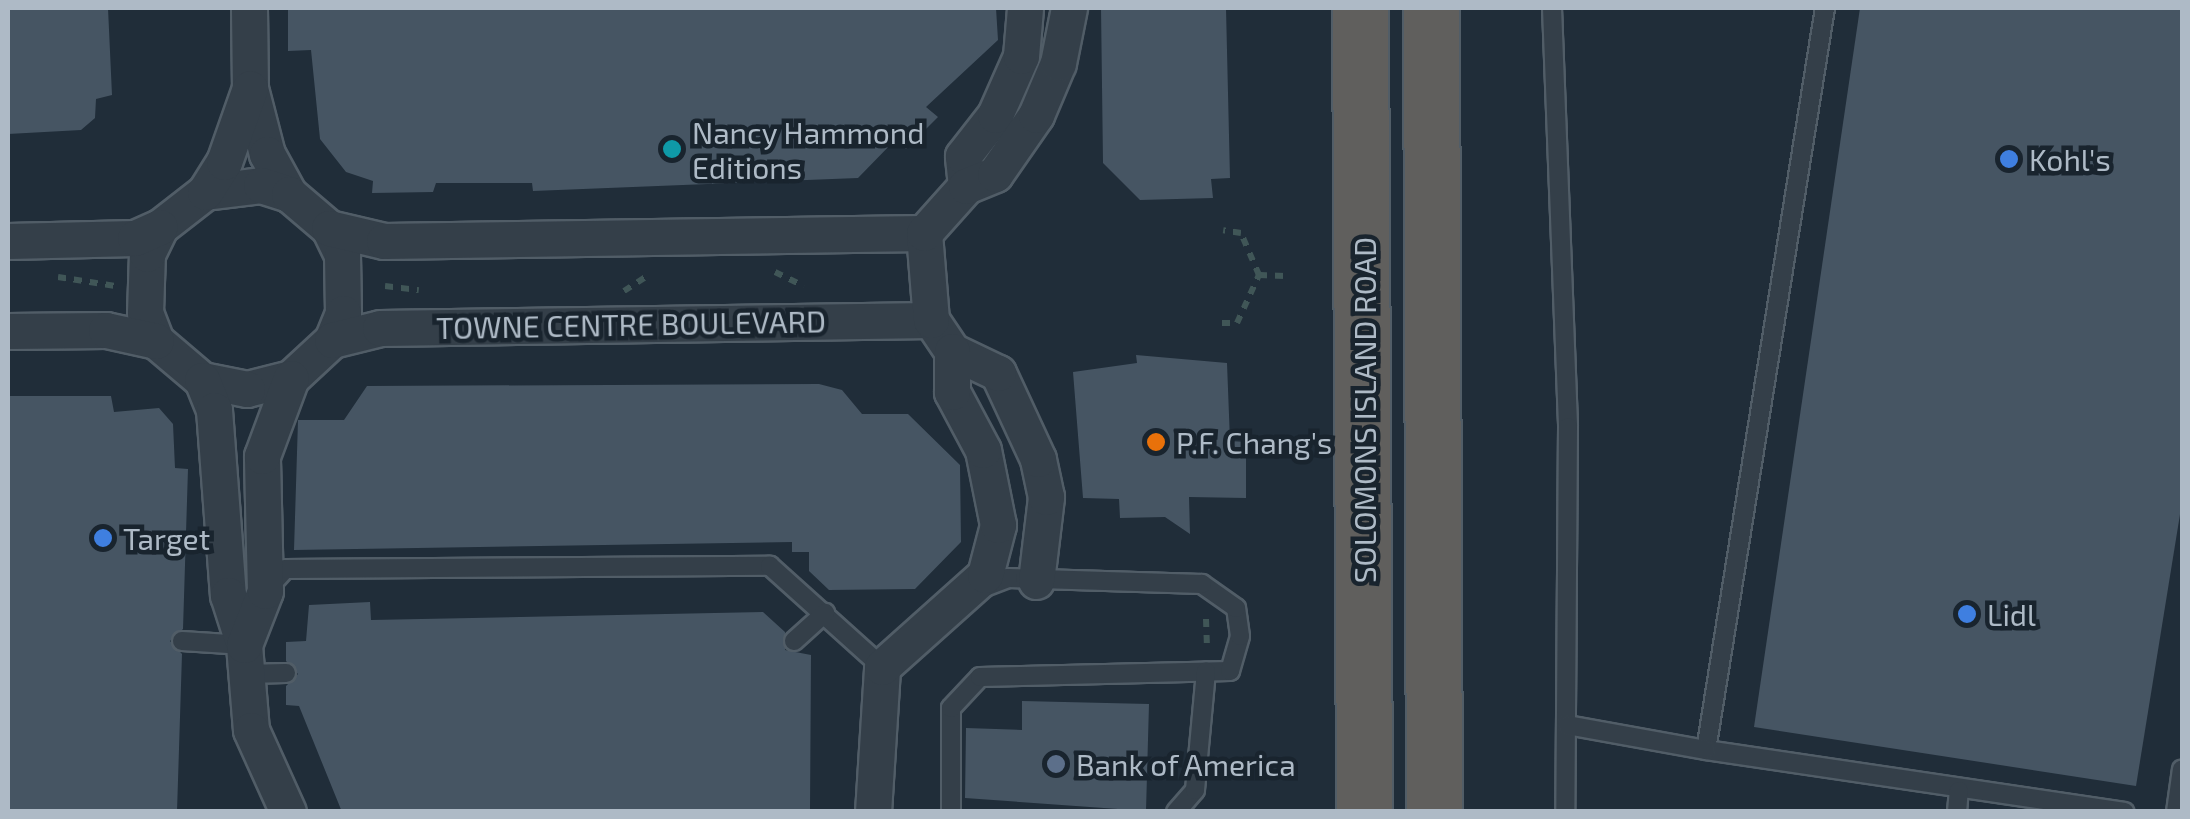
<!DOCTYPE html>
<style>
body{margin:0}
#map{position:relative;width:2190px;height:819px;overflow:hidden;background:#202d39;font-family:"Exo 2",sans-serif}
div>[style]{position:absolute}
.building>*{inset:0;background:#465563}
.path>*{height:6px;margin-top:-3px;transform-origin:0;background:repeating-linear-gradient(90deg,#405657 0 8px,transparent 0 16px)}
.roads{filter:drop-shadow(2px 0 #515d67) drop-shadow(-2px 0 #515d67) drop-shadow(0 2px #515d67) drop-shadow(0 -2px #515d67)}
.service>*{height:18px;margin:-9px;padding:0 9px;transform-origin:9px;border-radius:9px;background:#343f49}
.minor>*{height:35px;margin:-17.5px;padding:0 17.5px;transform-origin:17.5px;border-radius:17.5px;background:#343f49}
.trunk>*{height:55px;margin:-27.5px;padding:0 27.5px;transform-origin:27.5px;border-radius:27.5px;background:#605f5d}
.dots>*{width:28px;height:28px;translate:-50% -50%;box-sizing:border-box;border:5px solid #19242e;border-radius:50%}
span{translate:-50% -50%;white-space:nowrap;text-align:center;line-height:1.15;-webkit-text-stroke:9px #19242e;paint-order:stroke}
.poi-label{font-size:30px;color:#aebac6}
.left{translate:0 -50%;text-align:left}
.street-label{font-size:30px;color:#aebac6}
.frame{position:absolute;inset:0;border:10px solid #aebac6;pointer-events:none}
</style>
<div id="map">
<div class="building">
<div style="clip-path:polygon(8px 8px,108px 8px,112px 95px,96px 99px,95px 118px,81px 130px,8px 134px)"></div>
<div style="clip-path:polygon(288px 8px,996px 8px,998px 40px,926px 107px,938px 117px,906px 149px,896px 139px,858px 178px,533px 191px,532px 183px,436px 183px,433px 192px,372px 193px,373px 181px,346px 172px,320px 139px,311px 50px,288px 51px)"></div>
<div style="clip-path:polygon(1101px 8px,1226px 8px,1230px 178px,1211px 179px,1213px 198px,1140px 200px,1103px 163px)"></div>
<div style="clip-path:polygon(1860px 8px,2182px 8px,2182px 502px,2136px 786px,1754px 727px)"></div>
<div style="clip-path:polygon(1136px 355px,1227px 363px,1230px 441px,1246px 442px,1246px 498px,1189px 497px,1190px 534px,1165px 517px,1120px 518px,1119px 499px,1083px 498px,1073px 372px,1137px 363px)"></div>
<div style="clip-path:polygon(819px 384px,842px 390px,862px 414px,908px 414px,960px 465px,961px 542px,915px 589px,829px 590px,809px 571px,809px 552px,792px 552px,792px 542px,294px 550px,298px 420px,344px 420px,367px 386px)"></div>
<div style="clip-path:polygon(8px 396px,111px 396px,114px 412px,159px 408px,173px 424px,175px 468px,188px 469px,183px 629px,170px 641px,182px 654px,177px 812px,8px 812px)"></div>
<div style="clip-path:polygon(370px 602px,371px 620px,763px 612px,785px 632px,785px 650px,811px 655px,810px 812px,342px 812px,299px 706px,286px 705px,286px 686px,298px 674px,286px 661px,286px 642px,306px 641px,309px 605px)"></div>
<div style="clip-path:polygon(1022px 701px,1149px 704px,1146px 811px,965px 798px,966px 728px,1022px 730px)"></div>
</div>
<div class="path">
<div style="left:775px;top:272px;width:32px;rotate:26deg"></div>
<div style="left:1259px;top:275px;width:27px;rotate:2deg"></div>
<div style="left:58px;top:277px;width:58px;rotate:9deg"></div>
<div style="left:385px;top:286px;width:34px;rotate:7deg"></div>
<div style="left:624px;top:291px;width:31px;rotate:-33deg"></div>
<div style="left:1222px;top:323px;width:15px"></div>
<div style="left:1237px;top:323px;width:53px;rotate:-65.4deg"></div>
<div style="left:1259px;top:275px;width:46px;rotate:-113.2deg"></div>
<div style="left:1241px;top:233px;width:18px;rotate:-171deg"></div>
<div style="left:1206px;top:619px;width:27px;rotate:88deg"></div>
</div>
<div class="roads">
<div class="service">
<div style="left:1552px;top:8px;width:419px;rotate:87.8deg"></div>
<div style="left:1568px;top:427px;width:385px;rotate:90.4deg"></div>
<div style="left:1825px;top:8px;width:751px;rotate:99.11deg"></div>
<div style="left:1706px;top:750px;width:423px;rotate:8.4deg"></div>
<div style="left:269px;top:587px;width:24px;rotate:-48deg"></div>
<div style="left:285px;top:569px;width:485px;rotate:-0.4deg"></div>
<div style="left:770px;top:566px;width:151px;rotate:42deg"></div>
<div style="left:182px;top:641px;width:62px;rotate:3.7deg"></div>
<div style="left:794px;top:641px;width:42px;rotate:-42.1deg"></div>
<div style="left:245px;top:674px;width:41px;rotate:-1.4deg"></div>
<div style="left:1567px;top:725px;width:141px;rotate:10.2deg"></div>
<div style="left:951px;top:812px;width:104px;rotate:-90deg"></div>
<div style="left:951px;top:708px;width:42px;rotate:-46.9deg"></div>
<div style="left:980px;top:677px;width:250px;rotate:-1.4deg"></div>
<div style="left:1230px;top:671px;width:36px;rotate:-74deg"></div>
<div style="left:1240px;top:636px;width:28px;rotate:-98deg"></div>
<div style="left:1236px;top:608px;width:42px;rotate:-144.8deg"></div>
<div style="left:1202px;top:584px;width:194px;rotate:-178.2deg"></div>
<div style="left:1008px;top:578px;width:28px;rotate:159deg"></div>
<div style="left:1176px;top:812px;width:29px;rotate:-49deg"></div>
<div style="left:1195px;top:790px;width:119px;rotate:-84.7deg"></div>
<div style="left:1957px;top:812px;width:21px;rotate:-85deg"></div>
<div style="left:2176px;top:812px;width:43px;rotate:-82.1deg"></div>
</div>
<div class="minor">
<div style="left:249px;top:8px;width:80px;rotate:89.3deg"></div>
<div style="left:250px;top:88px;width:68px;rotate:75.6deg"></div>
<div style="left:267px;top:154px;width:46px;rotate:61.2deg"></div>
<div style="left:966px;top:186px;width:30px;rotate:-96deg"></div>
<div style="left:963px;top:156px;width:52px;rotate:-52deg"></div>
<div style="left:995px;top:115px;width:64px;rotate:-66.2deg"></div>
<div style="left:1021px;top:56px;width:48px;rotate:-85.2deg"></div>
<div style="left:205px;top:192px;width:56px;rotate:-7.1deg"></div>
<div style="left:261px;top:185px;width:29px;rotate:18deg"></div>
<div style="left:289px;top:194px;width:52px;rotate:40.4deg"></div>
<div style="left:329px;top:228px;width:30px;rotate:64deg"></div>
<div style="left:342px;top:255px;width:58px;rotate:89deg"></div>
<div style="left:343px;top:313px;width:29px;rotate:112deg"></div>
<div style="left:332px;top:340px;width:56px;rotate:137.2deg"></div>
<div style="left:291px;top:378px;width:45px;rotate:166deg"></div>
<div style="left:247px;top:389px;width:46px;rotate:-168.7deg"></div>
<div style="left:202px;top:380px;width:60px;rotate:-139.7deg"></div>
<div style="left:156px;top:341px;width:30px;rotate:-111deg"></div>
<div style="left:145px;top:313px;width:59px;rotate:-88.1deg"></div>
<div style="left:147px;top:254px;width:30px;rotate:-64deg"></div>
<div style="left:160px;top:227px;width:57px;rotate:-37.9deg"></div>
<div style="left:205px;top:192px;width:36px;rotate:-58deg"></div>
<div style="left:224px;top:162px;width:78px;rotate:-70.6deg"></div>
<div style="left:329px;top:228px;width:57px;rotate:13.3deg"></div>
<div style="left:384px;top:241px;width:540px;rotate:-0.85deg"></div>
<div style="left:8px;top:241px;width:127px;rotate:-1.4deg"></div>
<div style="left:135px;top:238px;width:27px;rotate:-24deg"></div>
<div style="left:8px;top:331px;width:98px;rotate:-0.6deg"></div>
<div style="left:106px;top:330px;width:51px;rotate:12.4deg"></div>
<div style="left:332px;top:340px;width:49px;rotate:-14deg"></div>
<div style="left:380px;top:328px;width:551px;rotate:-0.83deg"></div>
<div style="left:202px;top:380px;width:32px;rotate:68deg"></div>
<div style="left:214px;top:410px;width:186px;rotate:85.7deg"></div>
<div style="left:228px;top:595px;width:52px;rotate:72.3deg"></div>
<div style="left:244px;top:645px;width:85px;rotate:85.3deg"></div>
<div style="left:251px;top:730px;width:90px;rotate:65.7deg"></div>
<div style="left:1036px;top:581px;width:85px;rotate:-83.2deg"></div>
<div style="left:1046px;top:497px;width:39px;rotate:-102deg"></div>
<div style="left:1038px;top:459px;width:95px;rotate:-114.9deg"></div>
<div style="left:998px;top:373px;width:51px;rotate:-154.4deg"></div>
<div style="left:952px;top:351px;width:37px;rotate:-124deg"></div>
<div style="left:931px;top:320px;width:87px;rotate:-94.6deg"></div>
<div style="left:924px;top:233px;width:63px;rotate:-48.2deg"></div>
<div style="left:966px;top:186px;width:31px;rotate:-22deg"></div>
<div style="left:995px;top:174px;width:72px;rotate:-55.2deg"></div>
<div style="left:1036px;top:115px;width:56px;rotate:-67.1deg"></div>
<div style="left:1058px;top:63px;width:56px;rotate:-78.7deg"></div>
<div style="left:244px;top:645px;width:58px;rotate:-68.7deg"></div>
<div style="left:265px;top:591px;width:135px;rotate:-91.3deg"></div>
<div style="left:262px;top:456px;width:83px;rotate:-69.6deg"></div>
<div style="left:873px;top:812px;width:145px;rotate:-86.4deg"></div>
<div style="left:882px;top:667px;width:138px;rotate:-41.8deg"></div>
<div style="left:985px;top:575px;width:52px;rotate:-75.4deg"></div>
<div style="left:998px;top:525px;width:76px;rotate:-101.3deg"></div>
<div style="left:983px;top:450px;width:66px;rotate:-118.1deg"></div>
<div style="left:952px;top:392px;width:41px;rotate:-90deg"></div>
</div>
<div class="trunk">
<div style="left:1360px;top:8px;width:804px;rotate:89.71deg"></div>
<div style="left:1431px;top:8px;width:804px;rotate:89.79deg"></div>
</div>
</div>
<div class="dots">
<div style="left:672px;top:149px;background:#0f9aa8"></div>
<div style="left:2009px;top:159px;background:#3f7fe0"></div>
<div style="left:1156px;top:442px;background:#e8710a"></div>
<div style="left:103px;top:538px;background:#3f7fe0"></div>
<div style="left:1967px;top:614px;background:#3f7fe0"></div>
<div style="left:1056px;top:764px;background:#5c6f8a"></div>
</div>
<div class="poi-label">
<span class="left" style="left:692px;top:149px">Nancy Hammond<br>Editions</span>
<span class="left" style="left:2029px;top:159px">Kohl's</span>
<span class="left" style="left:1176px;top:442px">P.F. Chang's</span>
<span class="left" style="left:123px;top:538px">Target</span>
<span class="left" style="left:1987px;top:614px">Lidl</span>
<span class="left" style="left:1076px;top:764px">Bank of America</span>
</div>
<div class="street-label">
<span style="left:631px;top:324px;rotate:-1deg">TOWNE CENTRE BOULEVARD</span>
<span style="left:1364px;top:410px;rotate:-90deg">SOLOMONS ISLAND ROAD</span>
</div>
<div class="frame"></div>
</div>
